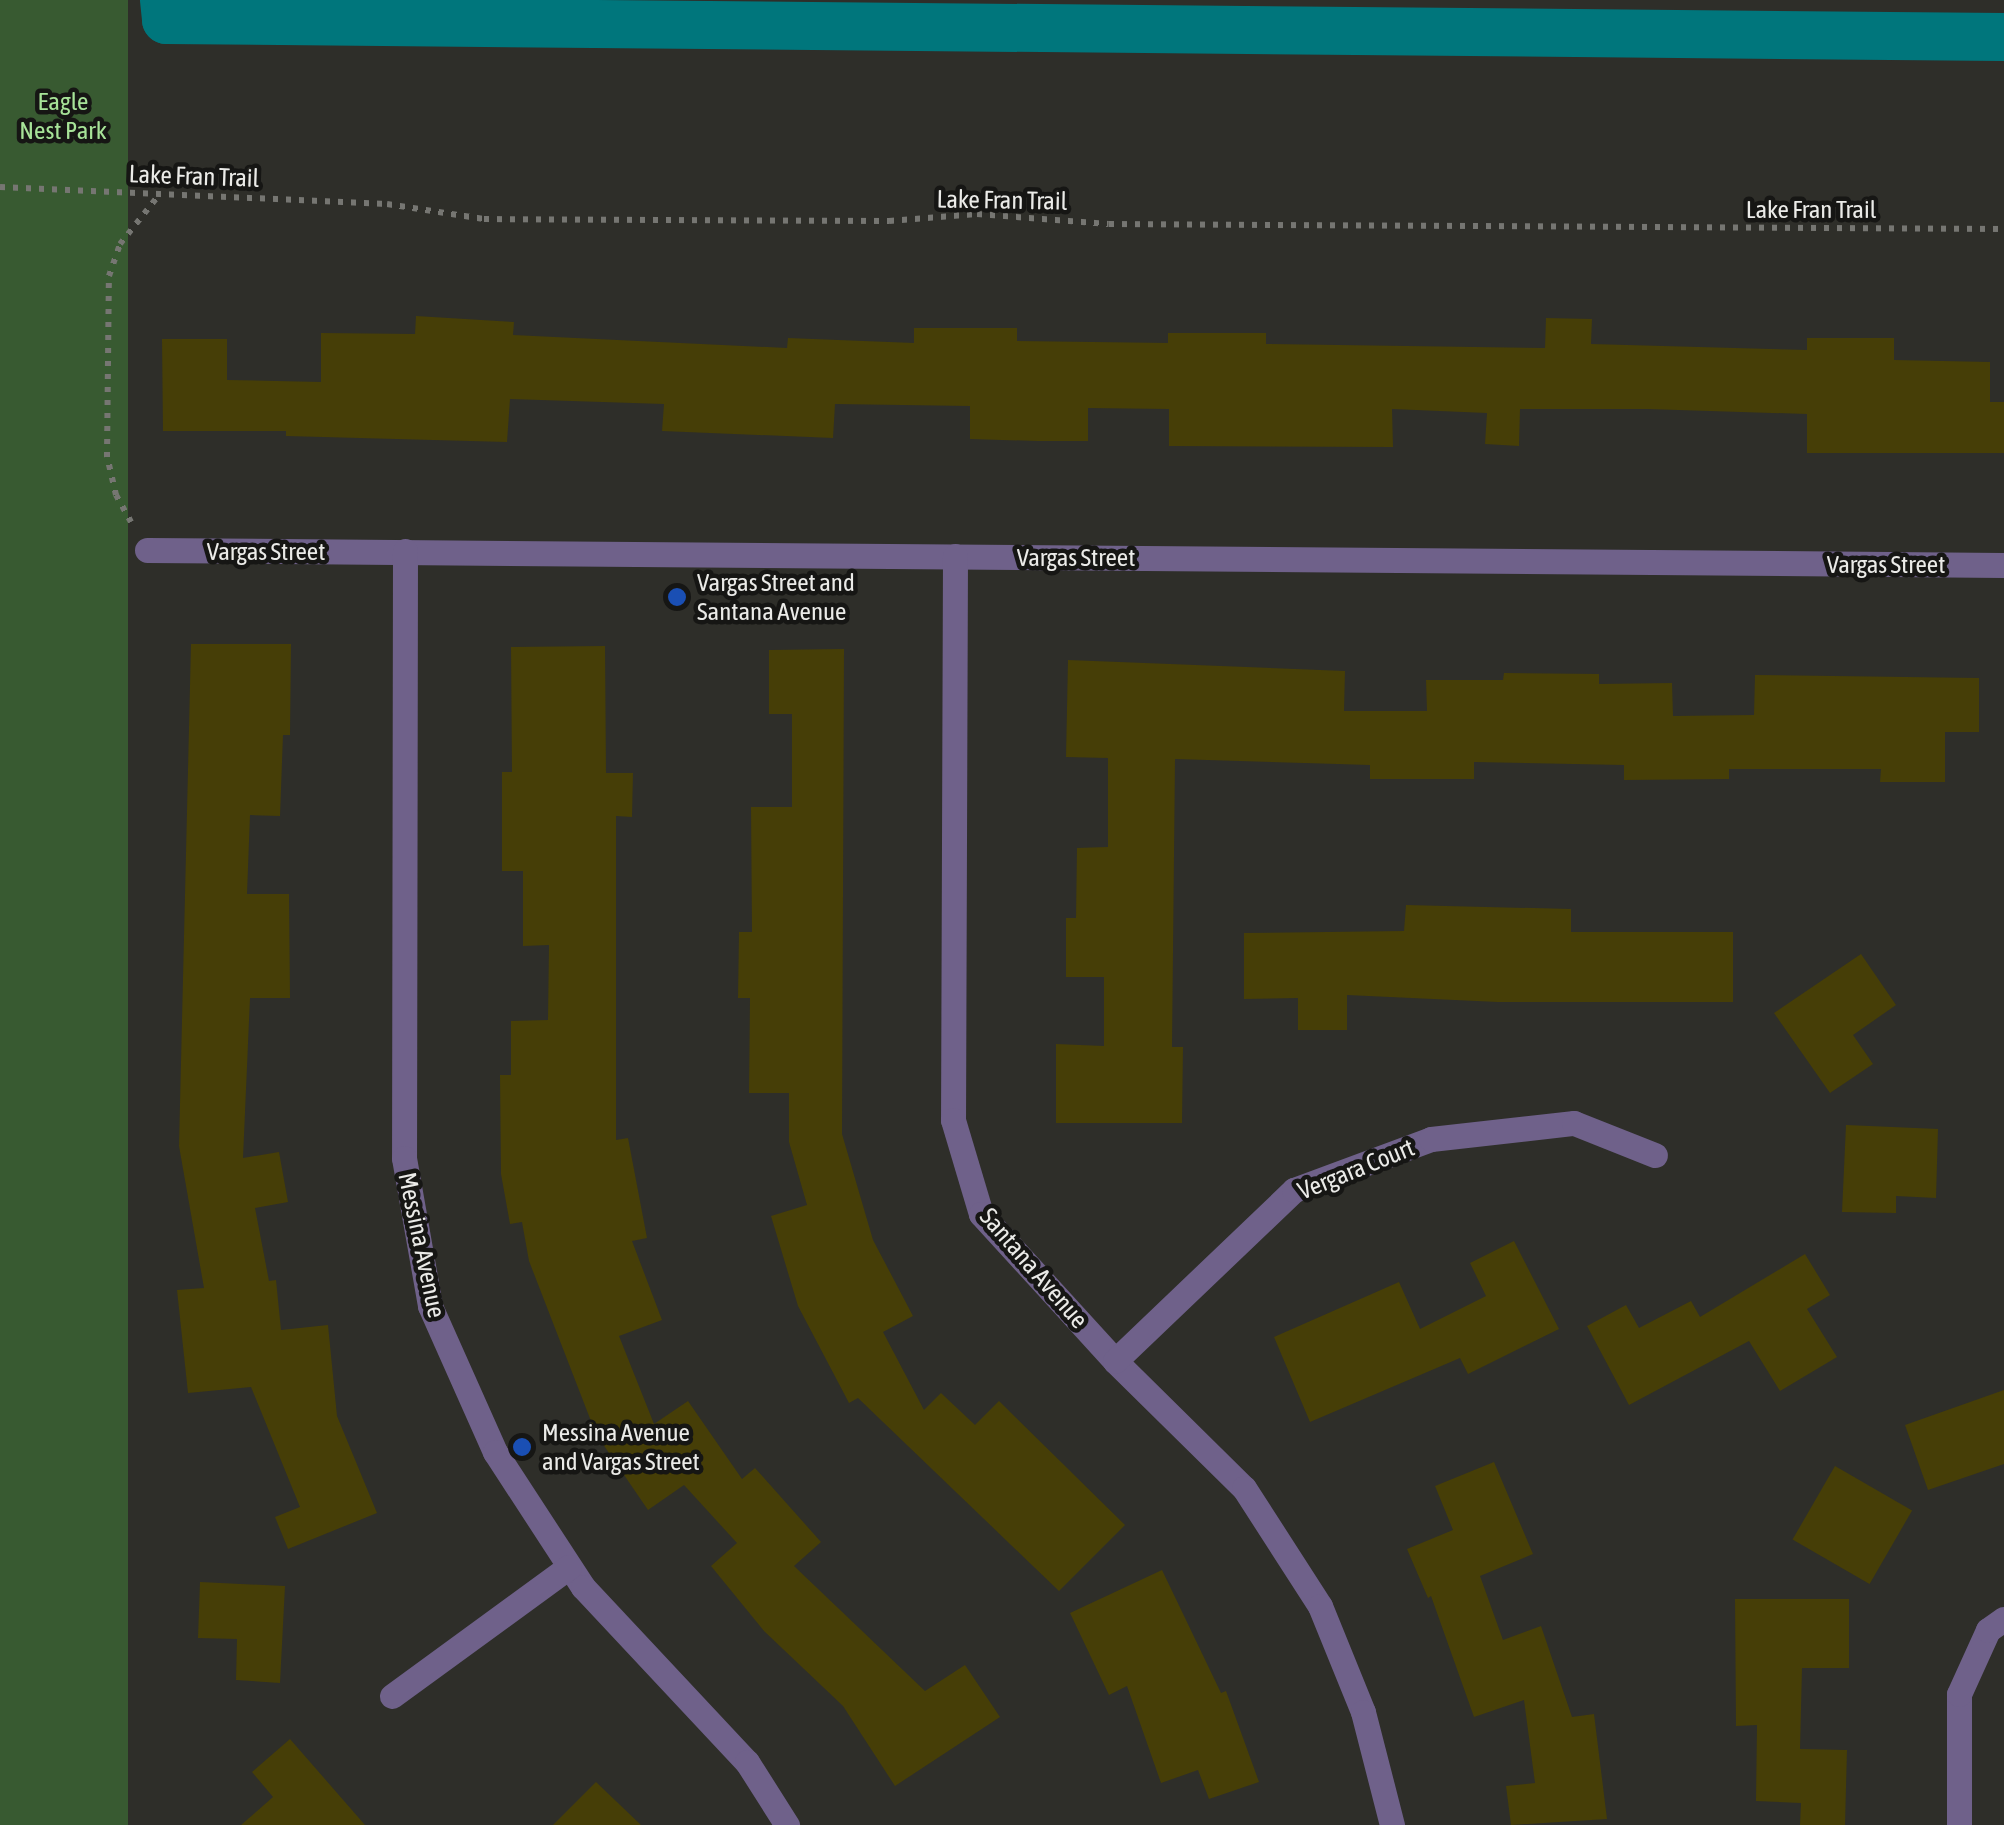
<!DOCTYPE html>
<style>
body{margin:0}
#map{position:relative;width:2004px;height:1825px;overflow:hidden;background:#2e2e29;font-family:"Asap Condensed",sans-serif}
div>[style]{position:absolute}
.green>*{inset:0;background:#385a31;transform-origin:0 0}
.canal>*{height:48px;margin:-24px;padding:0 24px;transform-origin:24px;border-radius:24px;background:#00767c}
.building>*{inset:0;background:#463e07;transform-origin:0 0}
.path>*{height:6px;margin-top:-3px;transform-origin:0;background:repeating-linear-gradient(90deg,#767672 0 5px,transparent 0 13px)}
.minor>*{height:25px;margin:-12.5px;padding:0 12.5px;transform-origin:12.5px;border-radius:12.5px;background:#6f618a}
.dots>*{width:28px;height:28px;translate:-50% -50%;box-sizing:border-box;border:5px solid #161614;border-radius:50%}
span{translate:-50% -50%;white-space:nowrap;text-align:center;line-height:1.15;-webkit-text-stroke:9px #161614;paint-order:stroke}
.park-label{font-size:25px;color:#a7e398}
.street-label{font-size:25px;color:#ebebe8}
.poi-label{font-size:25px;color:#ebebe8}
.left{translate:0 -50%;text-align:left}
</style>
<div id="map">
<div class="green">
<div style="left:0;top:0;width:128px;height:1825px"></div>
</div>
<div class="canal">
<div style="left:164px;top:0;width:20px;rotate:84deg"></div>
<div style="left:166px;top:20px;width:1838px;rotate:0.53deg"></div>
</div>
<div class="building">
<div style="clip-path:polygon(416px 316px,514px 322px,513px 335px,787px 348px,788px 338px,914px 343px,914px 328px,1017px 328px,1017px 341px,1168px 343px,1168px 333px,1266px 333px,1266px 344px,1545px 348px,1546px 318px,1592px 319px,1591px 344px,1807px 350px,1807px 338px,1894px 338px,1894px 360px,1990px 362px,1990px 402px,2004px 402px,2004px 453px,1807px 453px,1807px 414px,1647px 409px,1520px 409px,1519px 446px,1485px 444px,1487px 413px,1392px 409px,1393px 447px,1169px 446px,1169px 409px,1088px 408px,1088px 441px,1038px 441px,970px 439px,970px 406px,835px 404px,833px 438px,662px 431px,664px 404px,510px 399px,507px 442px,286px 436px,286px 431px,163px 431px,162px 339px,227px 339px,227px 380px,321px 382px,321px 333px,415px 334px)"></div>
<div style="clip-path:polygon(191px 644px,291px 644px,290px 735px,283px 735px,280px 816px,250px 815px,247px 894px,289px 894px,290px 998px,250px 998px,243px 1158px,279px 1152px,288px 1202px,255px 1208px,269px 1281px,276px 1280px,281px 1330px,328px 1325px,337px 1416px,377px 1513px,288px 1549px,275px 1517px,300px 1507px,251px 1387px,188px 1393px,177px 1290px,204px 1288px,179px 1146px)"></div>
<div style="clip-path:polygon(605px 646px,606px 773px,633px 773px,632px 817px,616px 816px,616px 1140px,628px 1138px,647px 1238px,632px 1241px,662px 1320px,619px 1336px,654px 1424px,688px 1401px,742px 1479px,755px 1468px,821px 1542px,794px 1566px,925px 1691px,965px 1665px,1000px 1717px,895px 1786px,843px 1706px,764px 1631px,711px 1566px,737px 1543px,684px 1485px,648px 1510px,596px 1434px,529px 1261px,522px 1222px,510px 1224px,501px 1174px,500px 1075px,511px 1075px,511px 1021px,548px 1020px,549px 945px,523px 946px,523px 871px,502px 871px,502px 772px,512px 772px,511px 647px)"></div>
<div style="clip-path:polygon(844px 649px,842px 1134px,873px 1240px,913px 1316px,883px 1332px,924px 1410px,941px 1393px,975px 1425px,999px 1401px,1125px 1525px,1059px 1591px,858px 1398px,849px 1403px,798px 1306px,771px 1216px,807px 1205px,789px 1142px,789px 1093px,749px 1093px,750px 998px,738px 998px,739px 932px,752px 932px,751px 807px,792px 807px,792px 714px,769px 714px,769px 650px)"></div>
<div style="clip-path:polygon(1068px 660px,1345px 671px,1344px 711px,1427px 711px,1426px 680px,1503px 680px,1504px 673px,1599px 674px,1599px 684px,1672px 683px,1673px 716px,1754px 715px,1755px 675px,1979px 678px,1979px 732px,1945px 732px,1945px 782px,1880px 782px,1881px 769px,1729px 769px,1729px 779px,1624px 780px,1624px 765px,1474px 762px,1474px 779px,1370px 779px,1370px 765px,1175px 759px,1172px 1047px,1183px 1047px,1182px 1123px,1056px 1123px,1056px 1044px,1104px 1046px,1104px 977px,1066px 977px,1066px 918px,1076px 918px,1077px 848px,1108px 847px,1108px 758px,1066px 757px)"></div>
<div style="clip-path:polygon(1406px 905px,1571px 909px,1571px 932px,1733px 932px,1733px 1002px,1498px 1002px,1347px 995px,1347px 1030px,1298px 1030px,1298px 998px,1244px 999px,1244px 933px,1404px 931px)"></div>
<div style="clip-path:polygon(1861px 954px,1896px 1005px,1853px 1035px,1873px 1064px,1830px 1093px,1774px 1013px)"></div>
<div style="clip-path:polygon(1846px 1125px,1938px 1129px,1936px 1198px,1896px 1196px,1896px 1213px,1842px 1212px)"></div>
<div style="clip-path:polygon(1514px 1241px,1559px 1329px,1468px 1374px,1460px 1358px,1310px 1422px,1274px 1337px,1399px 1282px,1420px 1329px,1486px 1296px,1470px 1263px)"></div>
<div style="clip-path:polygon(1805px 1254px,1830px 1295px,1807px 1309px,1837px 1357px,1780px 1391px,1749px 1341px,1629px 1405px,1587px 1326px,1626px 1305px,1639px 1328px,1691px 1301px,1700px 1317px)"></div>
<div style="clip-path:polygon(2004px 1390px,2004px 1464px,1928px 1490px,1905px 1425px)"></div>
<div style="clip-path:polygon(1494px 1462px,1533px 1554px,1480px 1576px,1503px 1640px,1541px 1626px,1572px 1717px,1594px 1714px,1607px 1819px,1511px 1825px,1506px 1786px,1535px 1783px,1524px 1700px,1474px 1717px,1431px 1596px,1428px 1598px,1407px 1549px,1453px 1530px,1435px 1486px)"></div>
<div style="left:1835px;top:1466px;width:89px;height:85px;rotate:30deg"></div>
<div style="clip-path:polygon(1162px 1570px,1221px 1693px,1226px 1691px,1259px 1782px,1209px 1799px,1198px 1770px,1161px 1783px,1127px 1686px,1109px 1695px,1070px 1613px)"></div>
<div style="clip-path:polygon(200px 1582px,285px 1586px,280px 1683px,236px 1680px,237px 1639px,198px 1638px)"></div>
<div style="clip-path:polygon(1735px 1599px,1849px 1599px,1849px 1668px,1802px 1668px,1800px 1749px,1847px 1750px,1845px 1825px,1800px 1825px,1801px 1803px,1756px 1801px,1757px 1725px,1736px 1726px)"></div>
<div style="clip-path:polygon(290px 1739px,365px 1825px,241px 1825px,273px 1797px,252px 1772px)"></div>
<div style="clip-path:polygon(596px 1782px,641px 1825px,553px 1825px)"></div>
</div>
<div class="path">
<div style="left:0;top:187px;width:387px;rotate:2.5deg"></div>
<div style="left:387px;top:204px;width:98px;rotate:8.8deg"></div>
<div style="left:484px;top:219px;width:405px;rotate:0.3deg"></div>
<div style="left:889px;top:221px;width:88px;rotate:-4.5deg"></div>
<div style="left:977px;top:214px;width:132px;rotate:4.3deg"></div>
<div style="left:1109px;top:224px;width:895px;rotate:0.32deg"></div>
<div style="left:131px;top:522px;width:31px;rotate:-119deg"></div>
<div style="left:116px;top:495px;width:39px;rotate:-103deg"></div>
<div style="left:107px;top:457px;width:181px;rotate:-89.4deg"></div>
<div style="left:109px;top:276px;width:34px;rotate:-71deg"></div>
<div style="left:120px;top:244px;width:63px;rotate:-51.5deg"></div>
</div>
<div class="minor">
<div style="left:147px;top:550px;width:1857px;rotate:0.46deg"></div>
<div style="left:405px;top:551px;width:607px;rotate:90.09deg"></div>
<div style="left:404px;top:1158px;width:150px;rotate:80deg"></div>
<div style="left:430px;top:1306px;width:160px;rotate:66deg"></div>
<div style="left:495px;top:1452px;width:161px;rotate:56.9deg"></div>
<div style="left:583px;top:1587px;width:240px;rotate:46.9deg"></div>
<div style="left:747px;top:1762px;width:75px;rotate:57.6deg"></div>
<div style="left:955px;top:556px;width:564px;rotate:90.2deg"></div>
<div style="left:953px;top:1120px;width:98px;rotate:73.4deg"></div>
<div style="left:981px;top:1214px;width:199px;rotate:47.6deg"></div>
<div style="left:1115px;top:1361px;width:181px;rotate:44.6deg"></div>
<div style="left:1244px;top:1488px;width:140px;rotate:57.2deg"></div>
<div style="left:1320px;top:1606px;width:114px;rotate:67.9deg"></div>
<div style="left:1363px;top:1712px;width:117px;rotate:75.6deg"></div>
<div style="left:1115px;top:1361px;width:248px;rotate:-43.7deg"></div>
<div style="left:1294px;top:1190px;width:146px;rotate:-20.4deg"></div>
<div style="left:1431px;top:1139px;width:144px;rotate:-6.4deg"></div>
<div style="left:1574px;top:1123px;width:87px;rotate:21.6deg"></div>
<div style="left:392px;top:1696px;width:219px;rotate:-36.1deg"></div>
<div style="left:1959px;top:1825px;width:131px;rotate:-90deg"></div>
<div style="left:1959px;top:1694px;width:70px;rotate:-65.6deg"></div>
<div style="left:1988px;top:1630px;width:19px;rotate:-35deg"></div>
</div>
<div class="dots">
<div style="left:677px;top:597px;background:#1a4fb4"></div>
<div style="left:522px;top:1447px;background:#1a4fb4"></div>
</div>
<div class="park-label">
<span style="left:63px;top:116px">Eagle<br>Nest Park</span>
</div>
<div class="street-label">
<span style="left:194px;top:176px;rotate:2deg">Lake Fran Trail</span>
<span style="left:1002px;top:200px;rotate:1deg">Lake Fran Trail</span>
<span style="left:1811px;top:209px">Lake Fran Trail</span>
<span style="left:266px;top:551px">Vargas Street</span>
<span style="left:1076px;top:557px">Vargas Street</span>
<span style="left:1886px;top:564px">Vargas Street</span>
<span style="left:1356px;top:1169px;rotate:-22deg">Vergara Court</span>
<span style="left:422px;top:1245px;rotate:78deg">Messina Avenue</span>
<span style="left:1034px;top:1268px;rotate:49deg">Santana Avenue</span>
</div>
<div class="poi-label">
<span class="left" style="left:697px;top:597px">Vargas Street and<br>Santana Avenue</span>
<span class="left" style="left:542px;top:1447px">Messina Avenue<br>and Vargas Street</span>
</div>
</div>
